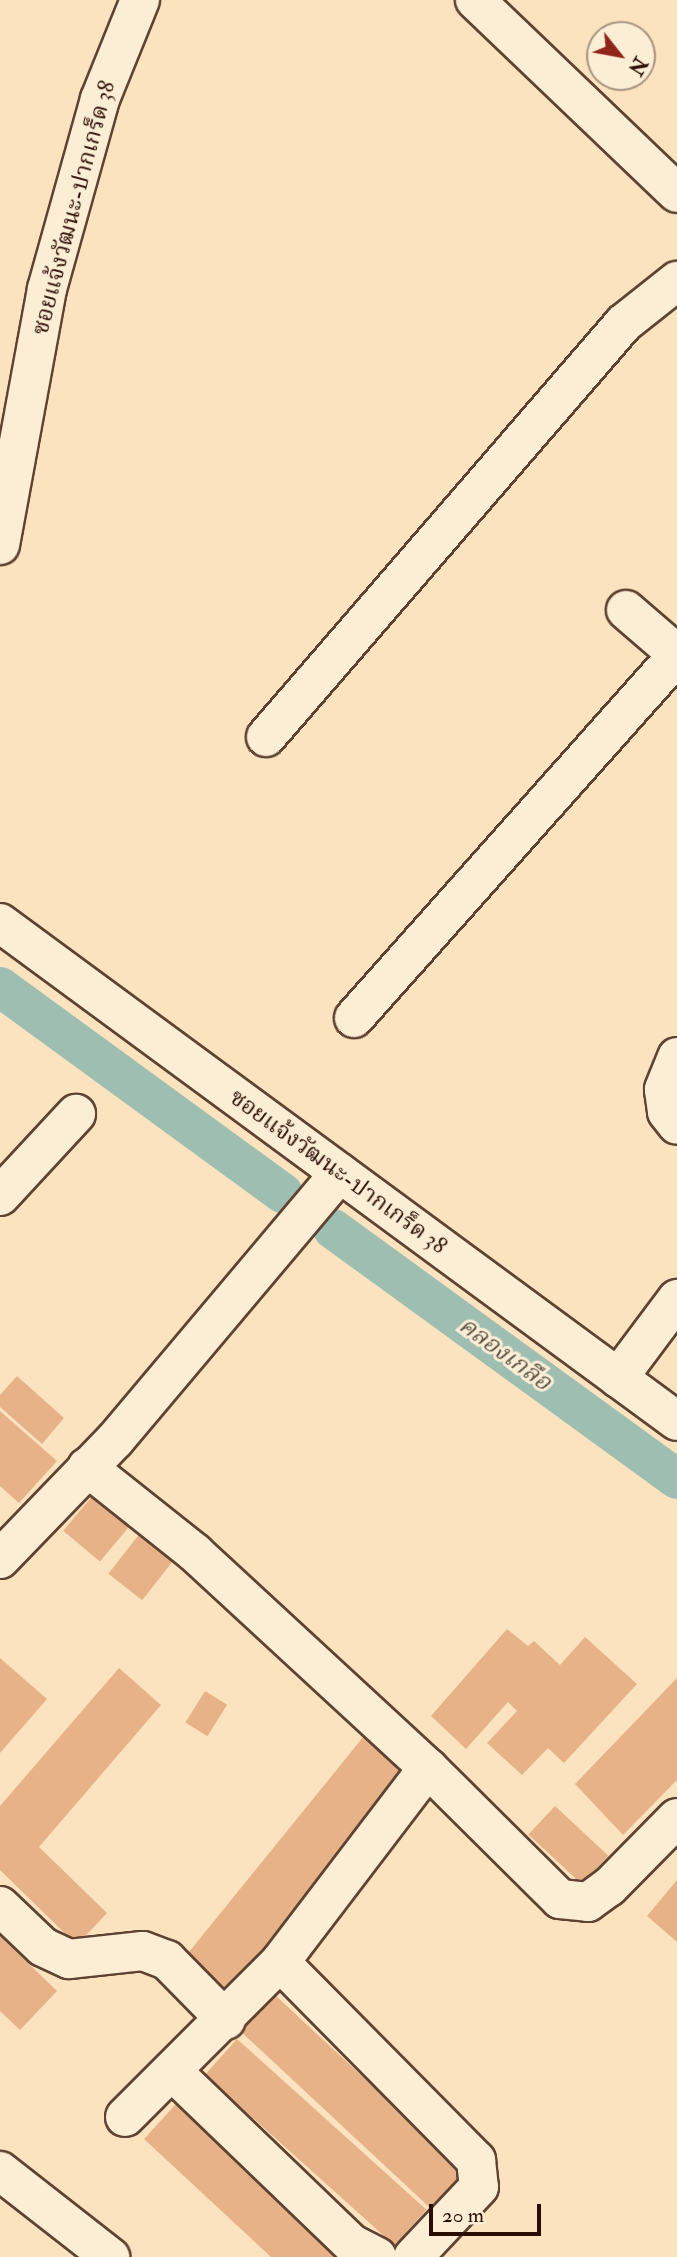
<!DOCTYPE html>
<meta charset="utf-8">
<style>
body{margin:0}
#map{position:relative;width:677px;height:2257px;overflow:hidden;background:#fbe3bf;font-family:"IM FELL Double Pica","Noto Serif Thai",serif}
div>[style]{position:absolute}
.canal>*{height:40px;margin:-20px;padding:0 20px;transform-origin:20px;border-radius:20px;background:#9fbeb2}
.building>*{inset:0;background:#e8b288;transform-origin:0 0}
.roads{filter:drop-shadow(2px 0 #5e4332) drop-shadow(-2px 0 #5e4332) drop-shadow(0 2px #5e4332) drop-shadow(0 -2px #5e4332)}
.minor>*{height:38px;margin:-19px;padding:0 19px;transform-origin:19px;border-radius:19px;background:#fcedd5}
span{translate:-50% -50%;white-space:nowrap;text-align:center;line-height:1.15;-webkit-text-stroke:6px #fcedd5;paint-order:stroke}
.street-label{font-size:23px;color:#2a0e03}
.water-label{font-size:24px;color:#595449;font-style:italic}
.north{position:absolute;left:586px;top:21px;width:70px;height:70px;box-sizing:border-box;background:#fcedd5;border:2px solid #a89481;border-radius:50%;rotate:121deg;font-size:19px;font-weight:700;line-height:28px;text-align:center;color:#2a0e03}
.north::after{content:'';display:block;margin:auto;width:24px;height:32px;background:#8f2418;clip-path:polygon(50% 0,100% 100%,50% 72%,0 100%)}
.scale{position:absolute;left:429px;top:2204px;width:112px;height:32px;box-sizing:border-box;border:4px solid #2a0e03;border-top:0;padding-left:9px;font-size:21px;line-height:24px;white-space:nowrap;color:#2a0e03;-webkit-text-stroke:5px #fcedd5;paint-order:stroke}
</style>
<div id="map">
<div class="canal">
<div style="left:0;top:987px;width:350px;rotate:36.1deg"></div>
<div style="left:333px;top:1229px;width:425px;rotate:36deg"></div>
</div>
<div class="building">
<div style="clip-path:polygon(17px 1376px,64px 1418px,42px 1444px,0 1407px,0 1395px)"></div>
<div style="clip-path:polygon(0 1411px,57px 1461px,19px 1503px,0 1486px)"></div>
<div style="left:94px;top:1494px;width:48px;height:48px;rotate:40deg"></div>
<div style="left:141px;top:1532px;width:43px;height:53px;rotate:38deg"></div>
<div style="clip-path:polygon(507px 1629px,528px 1646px,534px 1641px,560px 1665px,585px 1637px,637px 1684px,564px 1763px,548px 1748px,522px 1775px,487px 1743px,517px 1711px,508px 1702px,466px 1749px,431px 1716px)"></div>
<div style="clip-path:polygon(0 1658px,47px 1699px,0 1753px)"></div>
<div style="clip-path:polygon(119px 1668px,161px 1705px,39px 1847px,107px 1913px,77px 1945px,0 1870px,0 1806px)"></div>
<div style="clip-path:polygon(677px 1678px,677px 1780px,623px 1835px,575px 1784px)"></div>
<div style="left:205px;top:1691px;width:26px;height:37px;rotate:32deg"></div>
<div style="left:364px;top:1736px;width:57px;height:290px;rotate:39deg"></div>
<div style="left:555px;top:1806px;width:73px;height:39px;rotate:43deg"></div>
<div style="clip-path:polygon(677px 1880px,677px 1942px,647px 1916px)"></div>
<div style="clip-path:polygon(0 1936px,57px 1991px,20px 2030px,0 2011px)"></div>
<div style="left:275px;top:1995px;width:261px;height:50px;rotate:43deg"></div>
<div style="left:237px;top:2039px;width:255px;height:48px;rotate:42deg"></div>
<div style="clip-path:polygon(176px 2104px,338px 2257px,271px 2257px,144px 2139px)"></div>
</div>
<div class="roads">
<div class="minor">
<div style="left:475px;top:0;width:279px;rotate:43.7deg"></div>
<div style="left:0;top:545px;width:260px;rotate:-79.6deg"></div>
<div style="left:47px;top:289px;width:197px;rotate:-74.4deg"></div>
<div style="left:100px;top:99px;width:107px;rotate:-68deg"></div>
<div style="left:626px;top:610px;width:67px;rotate:40.8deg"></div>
<div style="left:266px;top:737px;width:547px;rotate:-49.15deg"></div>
<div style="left:624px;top:323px;width:68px;rotate:-38.4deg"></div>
<div style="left:0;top:923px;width:840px;rotate:36.34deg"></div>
<div style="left:354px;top:1018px;width:485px;rotate:-48.3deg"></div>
<div style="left:677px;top:1057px;width:35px;rotate:112deg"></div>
<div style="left:664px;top:1090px;width:22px;rotate:82deg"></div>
<div style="left:667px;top:1112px;width:16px;rotate:52deg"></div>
<div style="left:0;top:1196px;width:112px;rotate:-47.2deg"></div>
<div style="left:618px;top:1378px;width:99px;rotate:-53.2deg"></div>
<div style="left:87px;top:1467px;width:138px;rotate:38.5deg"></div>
<div style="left:195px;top:1553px;width:317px;rotate:42.7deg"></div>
<div style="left:428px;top:1768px;width:186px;rotate:44.8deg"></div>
<div style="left:560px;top:1899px;width:28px;rotate:6deg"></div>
<div style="left:588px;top:1902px;width:26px;rotate:-36deg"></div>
<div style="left:609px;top:1887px;width:97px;rotate:-45.4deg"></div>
<div style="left:0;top:1559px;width:165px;rotate:-46deg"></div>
<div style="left:115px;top:1440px;width:349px;rotate:-49.9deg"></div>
<div style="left:0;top:1906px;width:59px;rotate:43.6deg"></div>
<div style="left:43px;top:1947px;width:29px;rotate:25deg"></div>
<div style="left:69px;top:1959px;width:74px;rotate:-6.2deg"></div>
<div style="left:143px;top:1951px;width:26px;rotate:21deg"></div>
<div style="left:167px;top:1960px;width:84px;rotate:45.5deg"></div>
<div style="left:280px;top:1962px;width:279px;rotate:45.3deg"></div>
<div style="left:476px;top:2160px;width:27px;rotate:84deg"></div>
<div style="left:479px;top:2187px;width:96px;rotate:133.3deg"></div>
<div style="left:174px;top:2073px;width:247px;rotate:43.9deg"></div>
<div style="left:352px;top:2244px;width:28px;rotate:27deg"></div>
<div style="left:125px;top:2117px;width:219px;rotate:-45deg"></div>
<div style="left:280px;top:1962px;width:244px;rotate:-52.7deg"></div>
<div style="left:0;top:2171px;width:140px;rotate:38deg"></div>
</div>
</div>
<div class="street-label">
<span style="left:74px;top:208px;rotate:-75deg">ซอยแจ้งวัฒนะ-ปากเกร็ด 38</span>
<span style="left:338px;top:1172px;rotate:36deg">ซอยแจ้งวัฒนะ-ปากเกร็ด 38</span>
</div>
<div class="water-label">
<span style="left:505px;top:1354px;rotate:36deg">คลองเกลือ</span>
</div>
<div class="north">N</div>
<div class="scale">20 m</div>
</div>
